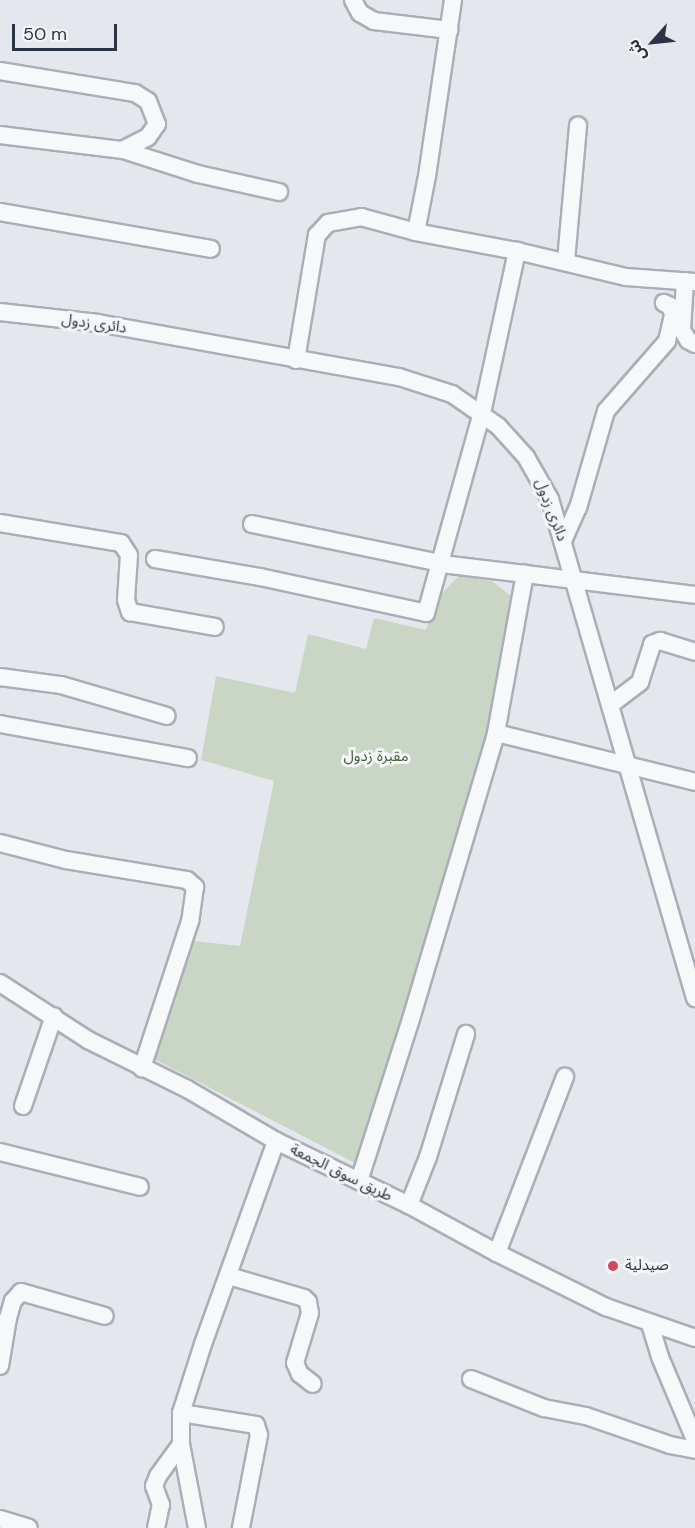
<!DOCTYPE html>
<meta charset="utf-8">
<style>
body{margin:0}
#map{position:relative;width:695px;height:1528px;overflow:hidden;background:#e4e7ec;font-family:"DM Sans","Noto Sans Arabic",sans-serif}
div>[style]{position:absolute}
.green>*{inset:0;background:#c9d6c5}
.roads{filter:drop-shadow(2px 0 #a9aeb7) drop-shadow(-2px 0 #a9aeb7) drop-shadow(0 2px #a9aeb7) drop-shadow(0 -2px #a9aeb7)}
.minor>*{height:16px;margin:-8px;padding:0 8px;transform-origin:8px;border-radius:8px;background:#f7f8fa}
.dots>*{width:16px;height:16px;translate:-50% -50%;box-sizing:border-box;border:3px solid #f4f6f9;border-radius:50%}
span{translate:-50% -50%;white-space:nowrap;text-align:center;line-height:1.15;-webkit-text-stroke:6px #f4f6f9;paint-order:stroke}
.street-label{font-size:15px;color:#2b3445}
.park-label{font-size:15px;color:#3f6138}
.poi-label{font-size:15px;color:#2b3445}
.left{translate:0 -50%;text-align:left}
.north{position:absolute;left:623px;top:12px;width:60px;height:60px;-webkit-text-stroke:4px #f4f6f9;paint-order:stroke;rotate:243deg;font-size:16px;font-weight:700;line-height:24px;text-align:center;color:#2b3445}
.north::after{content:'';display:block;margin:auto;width:21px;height:27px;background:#2b3445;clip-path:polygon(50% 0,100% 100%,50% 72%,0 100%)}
.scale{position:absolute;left:12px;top:24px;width:105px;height:27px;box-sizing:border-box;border:3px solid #2b3445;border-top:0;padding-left:8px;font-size:18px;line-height:21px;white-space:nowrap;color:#2b3445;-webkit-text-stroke:4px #f4f6f9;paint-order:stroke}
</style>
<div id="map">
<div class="green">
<div style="clip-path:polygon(460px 575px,492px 581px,512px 597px,482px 763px,455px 858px,357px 1164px,152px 1058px,193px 941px,240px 946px,274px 781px,201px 760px,216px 676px,295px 693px,308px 634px,366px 649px,374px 618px,426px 630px,436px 599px)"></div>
</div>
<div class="roads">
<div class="minor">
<div style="left:353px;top:0;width:15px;rotate:62deg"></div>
<div style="left:360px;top:13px;width:16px;rotate:30deg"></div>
<div style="left:374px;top:21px;width:76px;rotate:6.8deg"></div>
<div style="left:453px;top:0;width:178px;rotate:98.4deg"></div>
<div style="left:427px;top:176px;width:57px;rotate:101.1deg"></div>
<div style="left:416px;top:232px;width:103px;rotate:10.7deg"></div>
<div style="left:0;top:71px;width:137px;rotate:9.3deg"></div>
<div style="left:135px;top:93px;width:15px;rotate:32deg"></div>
<div style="left:148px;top:101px;width:25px;rotate:69deg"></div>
<div style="left:157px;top:124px;width:16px;rotate:125deg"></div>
<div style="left:148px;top:137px;width:28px;rotate:153deg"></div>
<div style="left:0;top:135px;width:124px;rotate:7deg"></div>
<div style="left:123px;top:150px;width:79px;rotate:17.7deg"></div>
<div style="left:198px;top:174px;width:83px;rotate:12.5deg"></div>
<div style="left:0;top:212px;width:214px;rotate:9.9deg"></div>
<div style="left:566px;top:261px;width:136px;rotate:-84.9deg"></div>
<div style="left:685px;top:281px;width:49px;rotate:93.5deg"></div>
<div style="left:682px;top:330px;width:12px;rotate:59deg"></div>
<div style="left:688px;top:340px;width:8px;rotate:30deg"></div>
<div style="left:0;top:312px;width:99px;rotate:6.4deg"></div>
<div style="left:98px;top:323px;width:306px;rotate:10.2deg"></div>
<div style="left:399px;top:377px;width:56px;rotate:17.8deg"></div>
<div style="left:452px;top:394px;width:56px;rotate:34.8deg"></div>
<div style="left:498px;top:426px;width:42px;rotate:47.9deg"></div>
<div style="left:526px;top:457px;width:48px;rotate:60.3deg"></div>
<div style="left:550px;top:499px;width:520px;rotate:73.8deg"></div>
<div style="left:296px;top:360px;width:127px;rotate:-80.5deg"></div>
<div style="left:317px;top:235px;width:16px;rotate:-47deg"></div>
<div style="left:328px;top:223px;width:34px;rotate:-10deg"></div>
<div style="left:361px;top:217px;width:57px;rotate:15.3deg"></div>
<div style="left:0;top:523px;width:123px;rotate:9.4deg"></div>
<div style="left:121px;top:543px;width:14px;rotate:56deg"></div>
<div style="left:129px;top:555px;width:45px;rotate:93.8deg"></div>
<div style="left:126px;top:600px;width:13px;rotate:72deg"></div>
<div style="left:130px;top:612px;width:86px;rotate:10deg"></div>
<div style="left:252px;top:524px;width:202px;rotate:11.7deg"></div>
<div style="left:450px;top:565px;width:76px;rotate:6.8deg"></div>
<div style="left:563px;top:541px;width:36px;rotate:-66deg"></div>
<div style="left:578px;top:508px;width:101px;rotate:-73.9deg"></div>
<div style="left:606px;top:411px;width:93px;rotate:-48.9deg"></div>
<div style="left:667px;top:341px;width:28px;rotate:-77deg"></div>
<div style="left:673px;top:314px;width:9px;rotate:-111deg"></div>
<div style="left:670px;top:306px;width:7px;rotate:-153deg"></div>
<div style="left:155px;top:559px;width:107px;rotate:9.7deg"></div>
<div style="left:260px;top:577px;width:170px;rotate:12.2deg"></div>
<div style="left:426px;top:613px;width:208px;rotate:-74.4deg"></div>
<div style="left:482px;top:413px;width:166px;rotate:-77.8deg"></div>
<div style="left:517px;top:251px;width:112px;rotate:13.4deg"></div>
<div style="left:626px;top:277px;width:69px;rotate:4.1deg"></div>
<div style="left:0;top:677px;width:62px;rotate:7.5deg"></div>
<div style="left:61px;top:685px;width:110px;rotate:16.3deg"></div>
<div style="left:610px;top:705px;width:38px;rotate:-37deg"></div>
<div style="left:640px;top:682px;width:40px;rotate:-72deg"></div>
<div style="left:652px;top:644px;width:9px;rotate:-21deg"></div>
<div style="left:660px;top:641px;width:37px;rotate:17deg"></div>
<div style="left:0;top:724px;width:191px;rotate:10.3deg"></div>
<div style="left:496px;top:733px;width:205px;rotate:13.8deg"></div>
<div style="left:0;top:843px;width:68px;rotate:14.4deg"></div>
<div style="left:66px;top:860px;width:123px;rotate:9.4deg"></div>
<div style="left:187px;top:880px;width:11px;rotate:41deg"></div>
<div style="left:195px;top:887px;width:34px;rotate:98deg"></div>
<div style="left:190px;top:921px;width:155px;rotate:108.1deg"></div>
<div style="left:0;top:983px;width:105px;rotate:32.9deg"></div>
<div style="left:88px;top:1040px;width:110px;rotate:26.3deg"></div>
<div style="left:187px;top:1089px;width:103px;rotate:30.3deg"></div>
<div style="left:276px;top:1141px;width:148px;rotate:25.7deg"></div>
<div style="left:409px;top:1205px;width:100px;rotate:28.6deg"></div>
<div style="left:497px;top:1253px;width:122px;rotate:26.4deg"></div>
<div style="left:606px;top:1307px;width:94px;rotate:19.2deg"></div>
<div style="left:23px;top:1106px;width:95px;rotate:-71deg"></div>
<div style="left:0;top:1152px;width:144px;rotate:14deg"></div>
<div style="left:359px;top:1181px;width:170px;rotate:-72.2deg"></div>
<div style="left:411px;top:1019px;width:298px;rotate:-73.4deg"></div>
<div style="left:496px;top:733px;width:162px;rotate:-79.7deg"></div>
<div style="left:525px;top:574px;width:171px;rotate:7deg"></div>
<div style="left:409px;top:1205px;width:52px;rotate:-68.4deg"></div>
<div style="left:428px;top:1157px;width:129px;rotate:-72.8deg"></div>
<div style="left:497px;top:1253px;width:189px;rotate:-68.9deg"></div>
<div style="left:229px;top:1276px;width:78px;rotate:16.3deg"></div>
<div style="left:304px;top:1298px;width:6px;rotate:45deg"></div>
<div style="left:308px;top:1302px;width:11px;rotate:80deg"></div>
<div style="left:310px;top:1313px;width:52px;rotate:106.7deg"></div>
<div style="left:295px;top:1363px;width:12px;rotate:66deg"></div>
<div style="left:300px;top:1374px;width:16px;rotate:38deg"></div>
<div style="left:650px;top:1324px;width:34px;rotate:73deg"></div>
<div style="left:660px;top:1357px;width:90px;rotate:67.1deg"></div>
<div style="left:0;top:1366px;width:49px;rotate:-80.5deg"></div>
<div style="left:8px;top:1318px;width:18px;rotate:-74deg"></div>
<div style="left:13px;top:1301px;width:12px;rotate:-48deg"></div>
<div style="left:21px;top:1292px;width:87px;rotate:15.9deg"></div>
<div style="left:471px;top:1379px;width:79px;rotate:21.7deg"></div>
<div style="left:544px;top:1408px;width:43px;rotate:10.8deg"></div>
<div style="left:586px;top:1416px;width:89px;rotate:19deg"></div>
<div style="left:670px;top:1445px;width:25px;rotate:11deg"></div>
<div style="left:181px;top:1413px;width:76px;rotate:9.1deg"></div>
<div style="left:256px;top:1425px;width:10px;rotate:73deg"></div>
<div style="left:259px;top:1435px;width:95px;rotate:101deg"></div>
<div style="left:0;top:1519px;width:30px;rotate:17deg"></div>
<div style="left:156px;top:1528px;width:24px;rotate:-78deg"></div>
<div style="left:161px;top:1505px;width:20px;rotate:-110deg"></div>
<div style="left:154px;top:1486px;width:11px;rotate:-68deg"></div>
<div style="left:158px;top:1476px;width:39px;rotate:-54deg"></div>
<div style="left:197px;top:1528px;width:86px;rotate:-100.8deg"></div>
<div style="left:181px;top:1444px;width:31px;rotate:-90deg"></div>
<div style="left:181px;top:1413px;width:72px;rotate:-72.3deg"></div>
<div style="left:203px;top:1344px;width:216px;rotate:-70.2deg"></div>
</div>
</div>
<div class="dots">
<div style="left:613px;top:1266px;background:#d1495b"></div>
</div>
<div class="street-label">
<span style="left:94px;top:324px;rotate:8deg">دائرى زدول</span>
<span style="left:551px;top:510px;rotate:69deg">دائرى زدول</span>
<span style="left:341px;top:1173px;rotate:26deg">طريق سوق الجمعة</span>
</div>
<div class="park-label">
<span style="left:376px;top:757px">مقبرة زدول</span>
</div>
<div class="poi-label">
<span class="left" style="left:625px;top:1266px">صيدلية</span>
</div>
<div class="north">ش</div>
<div class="scale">50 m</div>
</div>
